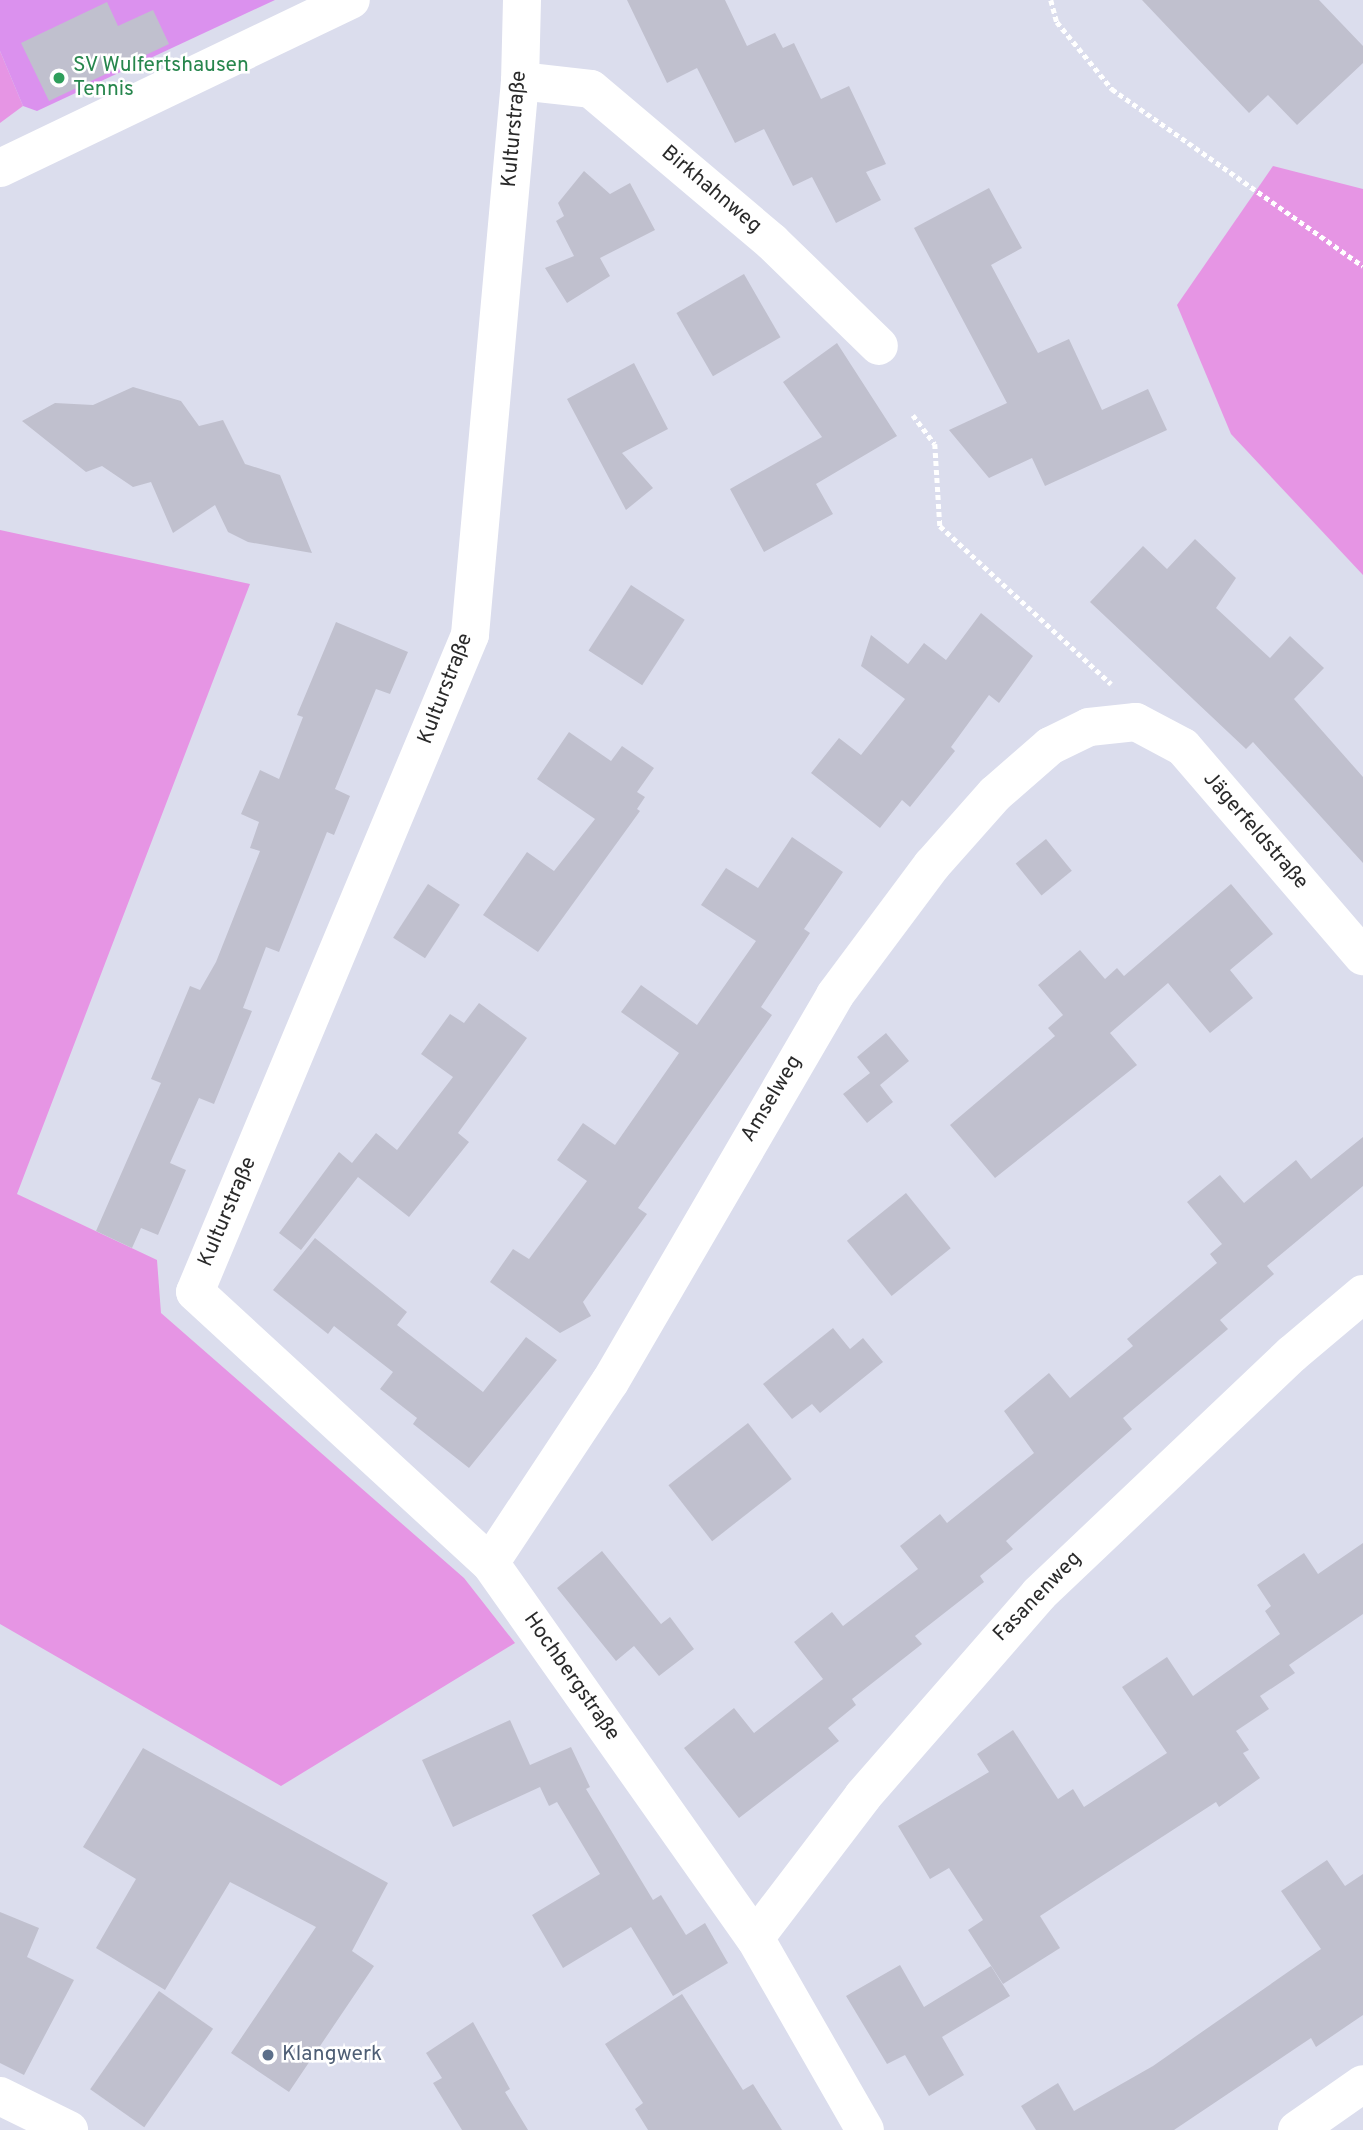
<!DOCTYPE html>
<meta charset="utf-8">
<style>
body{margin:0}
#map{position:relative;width:1363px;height:2130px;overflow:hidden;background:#dbdded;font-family:Overpass,sans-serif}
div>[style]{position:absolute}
.green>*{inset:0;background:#e695e4}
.pitch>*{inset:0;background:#db91ee}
.building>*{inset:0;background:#c0c0ce;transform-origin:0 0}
.path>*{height:4.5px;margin-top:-2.25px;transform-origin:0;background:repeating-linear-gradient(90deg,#fff 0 5px,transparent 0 8.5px)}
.street>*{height:38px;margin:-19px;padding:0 19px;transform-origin:19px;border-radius:19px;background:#fff}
.secondary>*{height:38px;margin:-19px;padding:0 19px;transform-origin:19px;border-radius:19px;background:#fff}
.dots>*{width:19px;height:19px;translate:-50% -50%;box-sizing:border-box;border:4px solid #fff;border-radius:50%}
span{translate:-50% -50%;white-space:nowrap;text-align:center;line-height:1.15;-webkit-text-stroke:5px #fff;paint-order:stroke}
.leisure-label{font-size:21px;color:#27864d}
.left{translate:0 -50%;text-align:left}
.street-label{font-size:21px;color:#2a2a2a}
.service-label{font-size:21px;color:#4e5e75}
</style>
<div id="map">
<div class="green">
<div style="clip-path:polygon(0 51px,23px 106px,0 123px)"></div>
<div style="clip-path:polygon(1273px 166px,1363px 189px,1363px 575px,1231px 434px,1177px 305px)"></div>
<div style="clip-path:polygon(0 530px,250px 584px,17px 1194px,157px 1260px,161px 1313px,464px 1578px,515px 1643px,281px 1786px,0 1624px)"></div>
</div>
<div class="pitch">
<div style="clip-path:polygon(0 0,275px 0,37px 111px,23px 106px,0 51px)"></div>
</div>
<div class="building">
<div style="clip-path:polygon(627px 0,725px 0,747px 46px,775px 33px,783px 48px,794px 43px,821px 99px,849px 86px,886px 164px,866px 172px,881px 200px,836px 223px,812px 177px,793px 186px,764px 129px,735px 143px,697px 68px,667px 83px)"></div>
<div style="clip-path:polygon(1142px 0,1319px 0,1363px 46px,1363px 63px,1297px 125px,1268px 95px,1249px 113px)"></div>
<div style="clip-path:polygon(107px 2px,118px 26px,153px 10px,169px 44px,49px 101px,21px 43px)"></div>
<div style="clip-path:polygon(584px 171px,610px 194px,630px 183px,655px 230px,600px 258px,610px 276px,567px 303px,545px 268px,574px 256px,556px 221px,564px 216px,558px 203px)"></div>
<div style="clip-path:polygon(989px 188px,1022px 248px,991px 265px,1038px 353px,1069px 339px,1102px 410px,1148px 389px,1167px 430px,1045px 486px,1032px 458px,989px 478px,949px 430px,1007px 403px,914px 228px)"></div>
<div style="left:744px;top:274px;width:73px;height:78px;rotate:60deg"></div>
<div style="clip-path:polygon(837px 343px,897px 436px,816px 484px,833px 514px,764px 552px,730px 489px,822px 437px,783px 382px)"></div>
<div style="clip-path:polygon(634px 363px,668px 429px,622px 453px,653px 488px,626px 510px,567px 399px)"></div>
<div style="clip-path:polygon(133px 387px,181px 401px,199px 426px,223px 420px,245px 464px,280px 475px,312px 553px,248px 542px,228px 532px,215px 505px,173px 533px,151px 482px,133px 487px,102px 466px,86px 472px,22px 421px,55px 403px,93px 405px)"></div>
<div style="clip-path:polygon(1195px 539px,1236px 578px,1216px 608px,1270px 658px,1290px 636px,1324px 668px,1294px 699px,1363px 777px,1363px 863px,1253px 742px,1246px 749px,1090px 602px,1143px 546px,1167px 569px)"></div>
<div style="left:631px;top:585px;width:64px;height:78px;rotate:33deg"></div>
<div style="clip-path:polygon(981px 613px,1033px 656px,999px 703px,989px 695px,951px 747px,955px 751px,910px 807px,902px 800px,880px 828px,811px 773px,839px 738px,861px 755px,905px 699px,861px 666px,871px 635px,908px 664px,924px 643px,946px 660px)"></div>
<div style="clip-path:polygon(336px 622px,408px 652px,390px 694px,376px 689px,335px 789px,350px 796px,334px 835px,327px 832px,279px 952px,266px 947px,243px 1008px,252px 1011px,214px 1104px,199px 1098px,170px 1163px,186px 1170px,158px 1235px,141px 1228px,132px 1248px,96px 1231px,161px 1083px,151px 1079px,190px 986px,200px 990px,216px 962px,260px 851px,250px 848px,259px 822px,241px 814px,260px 770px,279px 779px,303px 717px,297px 715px)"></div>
<div style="clip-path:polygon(569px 732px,611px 761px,622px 746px,654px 768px,637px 792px,645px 797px,637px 809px,640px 811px,538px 952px,483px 915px,527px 852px,554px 871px,595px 819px,537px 779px)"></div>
<div style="clip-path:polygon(792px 837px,843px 872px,804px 929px,810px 933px,761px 1007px,772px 1015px,638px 1208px,647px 1214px,583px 1302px,591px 1316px,560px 1333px,490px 1282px,513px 1249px,529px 1259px,587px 1181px,557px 1160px,583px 1123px,615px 1145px,679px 1053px,621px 1012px,641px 985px,697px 1025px,756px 941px,701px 905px,726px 868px,758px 888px)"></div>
<div style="left:1046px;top:839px;width:41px;height:39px;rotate:51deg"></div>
<div style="left:428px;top:884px;width:38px;height:64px;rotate:33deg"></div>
<div style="clip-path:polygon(1231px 884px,1273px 934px,1230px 970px,1253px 998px,1210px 1033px,1168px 983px,1110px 1033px,1137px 1065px,995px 1178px,950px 1125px,1055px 1036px,1048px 1028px,1063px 1015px,1038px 985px,1080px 950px,1105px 979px,1117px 968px,1124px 976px)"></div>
<div style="clip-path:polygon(479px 1003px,527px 1038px,458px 1133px,469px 1142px,409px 1217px,358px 1177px,301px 1250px,279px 1233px,339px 1152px,352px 1163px,376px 1133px,397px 1150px,453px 1077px,421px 1054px,450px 1014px,464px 1023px)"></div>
<div style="clip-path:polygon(886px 1033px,909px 1061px,880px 1085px,893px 1102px,867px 1123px,843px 1094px,870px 1073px,857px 1057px)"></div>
<div style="clip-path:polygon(1363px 1137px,1363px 1186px,1267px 1266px,1274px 1274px,1220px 1320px,1228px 1329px,1123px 1418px,1132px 1429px,1006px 1541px,1013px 1549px,980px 1576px,984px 1582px,915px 1636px,922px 1644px,852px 1699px,856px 1705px,828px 1728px,839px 1741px,739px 1818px,684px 1748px,734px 1708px,754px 1733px,823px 1679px,794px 1642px,832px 1612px,843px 1626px,918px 1569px,900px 1546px,940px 1514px,947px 1523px,1034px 1453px,1004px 1411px,1049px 1373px,1070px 1398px,1133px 1346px,1127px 1339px,1217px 1263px,1210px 1254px,1222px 1244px,1187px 1202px,1220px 1175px,1244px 1203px,1296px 1160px,1311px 1179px)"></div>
<div style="left:906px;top:1193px;width:71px;height:76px;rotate:51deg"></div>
<div style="clip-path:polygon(315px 1238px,407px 1312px,397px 1325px,483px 1392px,526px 1337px,557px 1360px,469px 1468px,413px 1424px,417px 1418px,380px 1389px,393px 1372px,334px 1326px,328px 1334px,273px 1290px)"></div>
<div style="clip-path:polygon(833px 1328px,850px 1349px,863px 1338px,883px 1362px,820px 1413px,812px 1404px,792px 1419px,763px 1384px)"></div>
<div style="left:748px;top:1423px;width:71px;height:101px;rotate:52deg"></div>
<div style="clip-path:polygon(1363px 1543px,1363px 1614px,1289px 1665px,1295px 1673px,1260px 1696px,1269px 1709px,1236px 1731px,1249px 1750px,1243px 1753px,1260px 1778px,1219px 1807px,1216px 1802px,1040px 1916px,1060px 1948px,1003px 1984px,968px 1930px,983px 1920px,949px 1868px,930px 1879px,898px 1826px,989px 1772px,977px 1754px,1013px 1730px,1058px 1799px,1073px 1789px,1084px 1807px,1167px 1753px,1122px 1687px,1167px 1657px,1193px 1696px,1280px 1634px,1265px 1611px,1271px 1606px,1257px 1585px,1304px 1553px,1318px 1574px)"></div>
<div style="clip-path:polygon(602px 1551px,661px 1624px,670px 1617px,694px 1649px,659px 1676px,634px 1646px,616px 1661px,557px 1588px)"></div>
<div style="clip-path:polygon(510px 1720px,530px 1765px,571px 1747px,590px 1787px,586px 1789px,653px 1900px,661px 1895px,686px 1935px,705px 1923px,728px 1963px,673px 1996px,631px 1927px,563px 1968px,532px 1915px,600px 1874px,557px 1802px,549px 1806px,540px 1787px,453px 1827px,422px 1760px)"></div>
<div style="clip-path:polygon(143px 1748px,388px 1883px,352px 1951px,374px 1966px,289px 2092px,231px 2053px,316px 1927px,230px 1882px,165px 1990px,96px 1948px,136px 1879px,83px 1847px)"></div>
<div style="clip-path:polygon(1327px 1860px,1345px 1886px,1363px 1874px,1363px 2015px,1316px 2047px,1311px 2038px,1174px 2130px,1036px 2130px,1021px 2106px,1058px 2083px,1074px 2111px,1153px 2066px,1321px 1949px,1281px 1891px)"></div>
<div style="clip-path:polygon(0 1912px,39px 1928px,27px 1957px,74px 1980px,24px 2075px,0 2063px)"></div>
<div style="clip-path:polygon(900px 1965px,924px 2007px,991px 1966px,1010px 1996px,942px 2037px,964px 2075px,929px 2096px,905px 2055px,887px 2064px,846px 1996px)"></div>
<div style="left:159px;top:1991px;width:66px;height:120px;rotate:35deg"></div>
<div style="clip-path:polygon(682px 1994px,743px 2090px,753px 2084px,782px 2130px,648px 2130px,635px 2109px,643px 2103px,605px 2044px)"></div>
<div style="clip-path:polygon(473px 2022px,510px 2089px,505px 2092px,528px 2130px,462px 2130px,433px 2083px,442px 2078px,426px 2053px)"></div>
</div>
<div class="path">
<div style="left:1051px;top:0;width:23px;rotate:75deg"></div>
<div style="left:1057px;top:22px;width:87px;rotate:50.6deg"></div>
<div style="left:1112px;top:89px;width:307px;rotate:35.2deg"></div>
<div style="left:913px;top:415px;width:36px;rotate:53deg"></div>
<div style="left:935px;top:444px;width:82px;rotate:86.5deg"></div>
<div style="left:940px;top:526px;width:233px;rotate:42.7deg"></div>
</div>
<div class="street">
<div style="left:522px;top:0;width:81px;rotate:91.4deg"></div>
<div style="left:520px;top:81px;width:556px;rotate:95.16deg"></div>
<div style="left:470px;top:635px;width:712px;rotate:112.71deg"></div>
<div style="left:195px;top:1292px;width:401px;rotate:42.6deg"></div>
<div style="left:490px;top:1563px;width:459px;rotate:54.8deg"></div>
<div style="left:755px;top:1938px;width:221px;rotate:60.2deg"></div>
<div style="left:520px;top:81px;width:71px;rotate:6.4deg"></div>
<div style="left:591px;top:89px;width:237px;rotate:40.2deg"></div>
<div style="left:772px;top:242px;width:149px;rotate:44.2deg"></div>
<div style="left:0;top:168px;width:389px;rotate:-25.6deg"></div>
<div style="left:490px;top:1563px;width:217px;rotate:-56.5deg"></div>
<div style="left:610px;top:1382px;width:448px;rotate:-59.8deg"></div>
<div style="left:835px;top:995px;width:162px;rotate:-53.3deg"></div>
<div style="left:932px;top:865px;width:95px;rotate:-48.4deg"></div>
<div style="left:995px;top:794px;width:73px;rotate:-41.1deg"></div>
<div style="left:1050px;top:746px;width:43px;rotate:-26deg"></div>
<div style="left:1089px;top:727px;width:47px;rotate:-6.1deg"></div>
<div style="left:1136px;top:722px;width:53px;rotate:28deg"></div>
<div style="left:1183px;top:747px;width:276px;rotate:49.3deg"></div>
<div style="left:755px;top:1938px;width:178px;rotate:-52.7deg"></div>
<div style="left:863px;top:1796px;width:268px;rotate:-48.9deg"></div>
<div style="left:1039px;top:1594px;width:349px;rotate:-43.5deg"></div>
<div style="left:1292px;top:1354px;width:93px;rotate:-40.2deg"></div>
<div style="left:1297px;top:2130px;width:80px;rotate:-34.9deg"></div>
</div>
<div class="secondary">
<div style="left:0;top:2096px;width:77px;rotate:26.2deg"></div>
</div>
<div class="dots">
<div style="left:59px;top:78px;background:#2e9e5b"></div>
<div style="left:268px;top:2055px;background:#5c6f8a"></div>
</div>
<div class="leisure-label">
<span class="left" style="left:73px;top:78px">SV Wulfertshausen<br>Tennis</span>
</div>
<div class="street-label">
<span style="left:515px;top:129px;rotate:-85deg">Kulturstraße</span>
<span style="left:711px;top:190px;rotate:40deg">Birkhahnweg</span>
<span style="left:446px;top:689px;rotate:-69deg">Kulturstraße</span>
<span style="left:1255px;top:831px;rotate:49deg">Jägerfeldstraße</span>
<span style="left:772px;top:1099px;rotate:-59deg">Amselweg</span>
<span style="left:228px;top:1212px;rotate:-67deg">Kulturstraße</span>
<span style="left:1038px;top:1597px;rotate:-46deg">Fasanenweg</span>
<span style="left:571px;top:1677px;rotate:55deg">Hochbergstraße</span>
</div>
<div class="service-label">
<span class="left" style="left:282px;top:2055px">Klangwerk</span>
</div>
</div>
